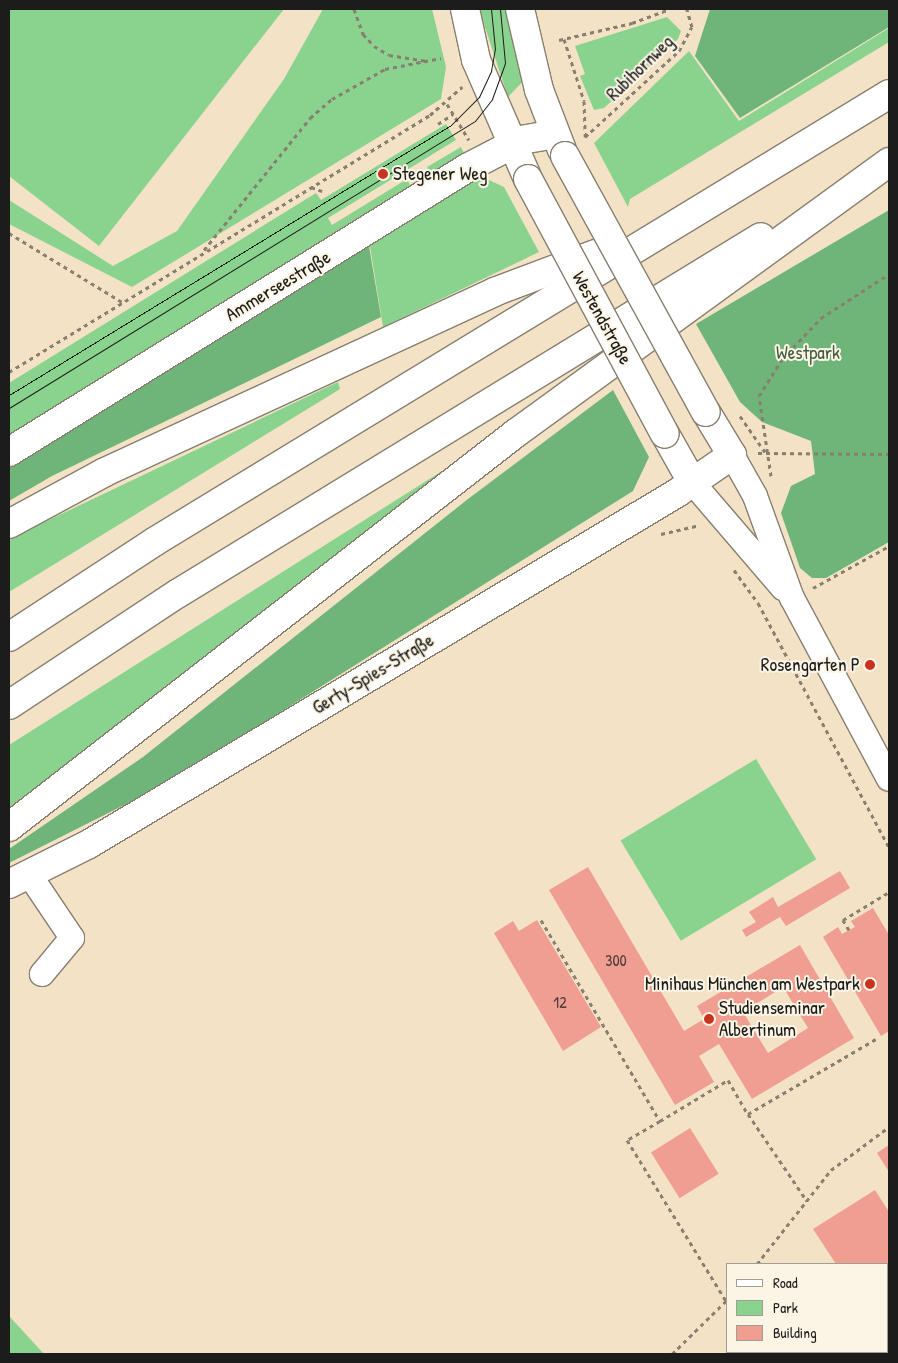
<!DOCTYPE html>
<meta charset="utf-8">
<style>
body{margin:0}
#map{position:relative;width:898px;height:1363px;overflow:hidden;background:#f3e2c5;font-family:"Patrick Hand",sans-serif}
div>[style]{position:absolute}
.green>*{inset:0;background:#8ad38e;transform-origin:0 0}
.forest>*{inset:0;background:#6fb579}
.building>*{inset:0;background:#ef9e91;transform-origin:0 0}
.path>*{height:3px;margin-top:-1.5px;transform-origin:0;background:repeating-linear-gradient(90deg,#887f70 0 4px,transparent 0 8px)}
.roads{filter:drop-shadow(1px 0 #887f70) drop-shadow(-1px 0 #887f70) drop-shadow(0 1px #887f70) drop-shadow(0 -1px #887f70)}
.minor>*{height:24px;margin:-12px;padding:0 12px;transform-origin:12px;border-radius:12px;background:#fff}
.major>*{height:28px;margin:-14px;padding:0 14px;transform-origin:14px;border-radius:14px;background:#fff}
.highway>*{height:28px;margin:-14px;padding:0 14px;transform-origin:14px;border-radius:14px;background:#fff}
.tram>*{height:1px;margin:-0.5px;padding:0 0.5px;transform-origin:0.5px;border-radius:0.5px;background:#1c1c1c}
.bridges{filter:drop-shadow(1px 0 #887f70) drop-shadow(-1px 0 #887f70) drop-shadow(0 1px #887f70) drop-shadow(0 -1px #887f70)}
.major-bridge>*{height:28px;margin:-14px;padding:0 14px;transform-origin:14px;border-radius:14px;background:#fff}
.dots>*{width:14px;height:14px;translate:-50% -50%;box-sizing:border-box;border:2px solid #fcf5e5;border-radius:50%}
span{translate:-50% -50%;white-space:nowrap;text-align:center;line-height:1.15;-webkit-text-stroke:4px #fcf5e5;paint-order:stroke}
.number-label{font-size:16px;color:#513c39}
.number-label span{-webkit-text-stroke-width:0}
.street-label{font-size:19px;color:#1c1c1c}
.poi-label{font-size:19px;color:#1c1c1c}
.left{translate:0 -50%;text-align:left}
.right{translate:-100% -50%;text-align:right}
.park-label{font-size:19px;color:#425c44}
.frame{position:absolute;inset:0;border:10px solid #1c1c1c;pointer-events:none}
.legend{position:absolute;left:726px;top:1263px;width:162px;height:90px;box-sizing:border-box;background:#fcf5e5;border:1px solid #a29e95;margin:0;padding:6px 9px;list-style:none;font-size:15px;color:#1c1c1c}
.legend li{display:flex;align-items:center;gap:10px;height:25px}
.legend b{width:25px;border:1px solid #a29e95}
</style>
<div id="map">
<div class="green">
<div style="clip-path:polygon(9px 9px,284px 9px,99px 246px,9px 176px)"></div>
<div style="clip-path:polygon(323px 9px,432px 9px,446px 67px,441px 99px,132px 287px,9px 224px,9px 200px,113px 266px,177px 231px,284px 79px)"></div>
<div style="clip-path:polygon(479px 9px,508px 9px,526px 78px,508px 97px)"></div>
<div style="clip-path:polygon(667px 17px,681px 31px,678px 39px,604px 108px,594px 110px,580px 76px,585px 74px,575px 46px)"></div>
<div style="clip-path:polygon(889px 28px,889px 42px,630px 199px,628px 207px,594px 143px,689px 51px,739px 121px)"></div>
<div style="clip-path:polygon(446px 124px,456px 140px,328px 218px,332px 225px,407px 179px,410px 185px,430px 173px,427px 167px,461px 147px,464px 153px,9px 435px,9px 383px,316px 193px,321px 200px)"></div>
<div style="clip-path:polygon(478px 175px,504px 187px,539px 252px,383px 327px,369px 240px)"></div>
<div style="clip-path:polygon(338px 382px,340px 389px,332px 394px,9px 592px,9px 539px)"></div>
<div style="clip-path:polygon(442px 471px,445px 474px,9px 809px,9px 745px)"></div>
<div style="left:756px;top:759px;width:117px;height:158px;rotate:59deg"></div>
<div style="clip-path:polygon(9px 1316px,44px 1354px,9px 1354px)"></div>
</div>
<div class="forest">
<div style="clip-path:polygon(710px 9px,889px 9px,889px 27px,740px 118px,695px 56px)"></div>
<div style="clip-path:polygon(889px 210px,889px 542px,826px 578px,812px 578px,800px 568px,781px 513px,791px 486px,815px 474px,811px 441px,762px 422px,740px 402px,696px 324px)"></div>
<div style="clip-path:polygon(369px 246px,381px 317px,52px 476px,9px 501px,9px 467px)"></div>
<div style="clip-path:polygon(613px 390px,649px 457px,633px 491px,164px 785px,9px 863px,9px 849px,143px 757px,468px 499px)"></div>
</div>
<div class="building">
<div style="clip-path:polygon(evenodd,588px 867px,684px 1031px,704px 1019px,697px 1006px,800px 945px,854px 1038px,752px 1099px,719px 1044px,699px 1056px,714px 1082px,675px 1105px,549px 890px,588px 867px,783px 987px,808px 1028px,768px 1053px,743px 1012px,783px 987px)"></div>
<div style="clip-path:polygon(840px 871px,850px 888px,786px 926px,780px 917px,746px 937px,742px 930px,756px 922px,749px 912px,773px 897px,778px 907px)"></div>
<div style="clip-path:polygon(873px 908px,889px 935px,889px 1031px,881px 1036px,823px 937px,838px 927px,842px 934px,855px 927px,851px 921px)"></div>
<div style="clip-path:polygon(537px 920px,601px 1027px,563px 1051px,494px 933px,513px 921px,519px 931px)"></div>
<div style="left:690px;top:1128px;width:54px;height:46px;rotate:58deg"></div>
<div style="clip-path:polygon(889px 1145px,889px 1172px,877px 1153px)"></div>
<div style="clip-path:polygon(875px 1190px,889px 1212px,889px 1354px,839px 1354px,887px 1352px,887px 1264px,836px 1264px,813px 1229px)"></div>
</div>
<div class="path">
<div style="left:354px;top:9px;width:27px;rotate:70deg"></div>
<div style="left:363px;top:34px;width:16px;rotate:47deg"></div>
<div style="left:374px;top:46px;width:17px;rotate:31deg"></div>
<div style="left:389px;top:55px;width:37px;rotate:9deg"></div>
<div style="left:564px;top:39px;width:65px;rotate:72.1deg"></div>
<div style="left:584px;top:101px;width:36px;rotate:88deg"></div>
<div style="left:559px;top:40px;width:75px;rotate:-13.1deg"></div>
<div style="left:632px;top:23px;width:40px;rotate:-20.2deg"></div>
<div style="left:447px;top:104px;width:42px;rotate:58.6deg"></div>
<div style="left:438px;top:124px;width:18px;rotate:-34deg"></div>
<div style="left:585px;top:137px;width:127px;rotate:-42.5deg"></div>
<div style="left:679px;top:51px;width:27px;rotate:-62deg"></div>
<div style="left:692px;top:27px;width:19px;rotate:-106deg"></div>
<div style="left:311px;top:187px;width:12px;rotate:20deg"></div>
<div style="left:9px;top:233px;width:132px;rotate:31.4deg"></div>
<div style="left:204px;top:250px;width:169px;rotate:-51.2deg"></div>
<div style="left:310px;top:118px;width:29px;rotate:-41deg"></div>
<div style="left:332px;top:99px;width:61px;rotate:-29.5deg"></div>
<div style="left:385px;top:69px;width:57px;rotate:-11.1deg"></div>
<div style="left:9px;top:372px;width:493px;rotate:-31.4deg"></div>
<div style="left:430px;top:115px;width:43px;rotate:-41.2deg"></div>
<div style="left:740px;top:416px;width:44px;rotate:55.2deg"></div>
<div style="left:758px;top:453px;width:131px;rotate:0.4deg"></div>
<div style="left:771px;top:476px;width:81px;rotate:-98.5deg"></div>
<div style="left:759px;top:396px;width:44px;rotate:-58.1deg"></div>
<div style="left:782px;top:359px;width:57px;rotate:-46.4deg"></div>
<div style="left:821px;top:318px;width:81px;rotate:-32.9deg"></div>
<div style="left:661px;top:534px;width:39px;rotate:-13deg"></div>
<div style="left:734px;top:570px;width:41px;rotate:54deg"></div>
<div style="left:758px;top:603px;width:277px;rotate:61.8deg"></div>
<div style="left:813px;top:588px;width:87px;rotate:-28.9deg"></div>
<div style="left:541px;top:920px;width:234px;rotate:59.4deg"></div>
<div style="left:660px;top:1121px;width:38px;rotate:150deg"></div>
<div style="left:627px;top:1140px;width:189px;rotate:58.4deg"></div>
<div style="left:849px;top:930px;width:12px;rotate:-121deg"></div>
<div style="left:843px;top:920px;width:54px;rotate:-31.3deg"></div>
<div style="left:748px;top:1114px;width:105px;rotate:55.9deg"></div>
<div style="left:660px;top:1121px;width:79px;rotate:-31.1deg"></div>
<div style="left:728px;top:1080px;width:39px;rotate:60deg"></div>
<div style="left:748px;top:1114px;width:148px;rotate:-30.4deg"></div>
<div style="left:757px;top:1264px;width:120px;rotate:-51.8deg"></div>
<div style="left:831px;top:1170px;width:72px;rotate:-36.6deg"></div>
<div style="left:759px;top:1352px;width:2px;rotate:63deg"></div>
<div style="left:800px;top:1352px;width:8px;rotate:14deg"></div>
<div style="left:672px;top:1354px;width:77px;rotate:-44.5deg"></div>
<div style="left:783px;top:1354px;width:16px;rotate:-7deg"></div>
</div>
<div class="roads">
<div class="minor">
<div style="left:732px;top:455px;width:47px;rotate:60.7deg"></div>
<div style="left:755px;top:496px;width:109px;rotate:70.1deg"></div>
<div style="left:792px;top:598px;width:205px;rotate:61.8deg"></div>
<div style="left:692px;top:482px;width:140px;rotate:49.4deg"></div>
<div style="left:29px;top:874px;width:77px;rotate:56.1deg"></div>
<div style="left:72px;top:938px;width:47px;rotate:129.8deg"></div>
</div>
<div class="major">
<div style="left:465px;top:9px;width:52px;rotate:77.8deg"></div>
<div style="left:476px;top:60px;width:130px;rotate:66.4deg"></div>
<div style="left:520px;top:9px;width:83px;rotate:76.8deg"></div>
<div style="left:539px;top:90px;width:64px;rotate:69deg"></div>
<div style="left:665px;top:434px;width:55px;rotate:60.6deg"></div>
<div style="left:9px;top:452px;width:539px;rotate:-31.8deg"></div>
<div style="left:467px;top:168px;width:61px;rotate:-27.4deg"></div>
<div style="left:521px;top:140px;width:34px;rotate:-10deg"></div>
<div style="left:9px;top:884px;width:89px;rotate:-26.6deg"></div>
<div style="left:89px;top:844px;width:685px;rotate:-30.83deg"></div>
<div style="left:677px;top:493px;width:67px;rotate:-34.6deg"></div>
<div style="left:732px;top:455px;width:50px;rotate:-121.2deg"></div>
</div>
<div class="highway">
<div style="left:9px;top:524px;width:109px;rotate:-28.4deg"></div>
<div style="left:105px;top:472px;width:429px;rotate:-24.8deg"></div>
<div style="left:494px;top:292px;width:108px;rotate:-20.6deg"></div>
<div style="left:9px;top:637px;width:173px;rotate:-33.2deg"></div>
<div style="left:154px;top:542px;width:861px;rotate:-31.36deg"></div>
<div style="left:9px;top:705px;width:201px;rotate:-33.5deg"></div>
<div style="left:177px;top:594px;width:684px;rotate:-31.44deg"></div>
<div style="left:9px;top:827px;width:642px;rotate:-37.85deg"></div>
<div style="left:516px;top:433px;width:461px;rotate:-36deg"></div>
</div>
</div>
<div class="tram">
<div style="left:9px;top:395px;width:518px;rotate:-31.42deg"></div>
<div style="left:451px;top:125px;width:40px;rotate:-45deg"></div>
<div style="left:479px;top:97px;width:29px;rotate:-65deg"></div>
<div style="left:491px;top:71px;width:22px;rotate:-80deg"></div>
<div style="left:495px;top:49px;width:40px;rotate:-95.7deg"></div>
<div style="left:9px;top:408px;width:547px;rotate:-31.63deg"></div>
<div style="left:475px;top:121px;width:28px;rotate:-52deg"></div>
<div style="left:492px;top:99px;width:38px;rotate:-70deg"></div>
<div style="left:505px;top:63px;width:54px;rotate:-95.3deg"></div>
</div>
<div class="bridges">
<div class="major-bridge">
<div style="left:565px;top:156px;width:292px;rotate:61.2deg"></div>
<div style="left:528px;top:179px;width:289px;rotate:61.8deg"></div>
</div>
</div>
<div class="dots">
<div style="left:383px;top:174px;background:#c8321e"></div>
<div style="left:870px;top:665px;background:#c8321e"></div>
<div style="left:870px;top:984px;background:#c8321e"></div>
<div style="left:709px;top:1019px;background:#c8321e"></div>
</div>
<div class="number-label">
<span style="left:616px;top:960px">300</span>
<span style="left:560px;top:1002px">12</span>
</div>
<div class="street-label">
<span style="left:640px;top:68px;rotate:-44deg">Rubihornweg</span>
<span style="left:278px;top:286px;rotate:-31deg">Ammerseestraße</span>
<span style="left:602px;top:318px;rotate:61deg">Westendstraße</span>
<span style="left:373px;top:674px;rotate:-31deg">Gerty-Spies-Straße</span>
</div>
<div class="poi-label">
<span class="left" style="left:393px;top:174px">Stegener Weg</span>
<span class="right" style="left:860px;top:665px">Rosengarten P</span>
<span class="right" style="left:860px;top:984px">Minihaus München am Westpark</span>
<span class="left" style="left:719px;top:1019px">Studienseminar<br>Albertinum</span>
</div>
<div class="park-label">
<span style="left:808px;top:353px">Westpark</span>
</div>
<div class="frame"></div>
<ul class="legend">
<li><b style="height:6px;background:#fff"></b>Road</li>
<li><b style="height:14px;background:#8ad38e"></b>Park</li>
<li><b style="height:14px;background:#ef9e91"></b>Building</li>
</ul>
</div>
